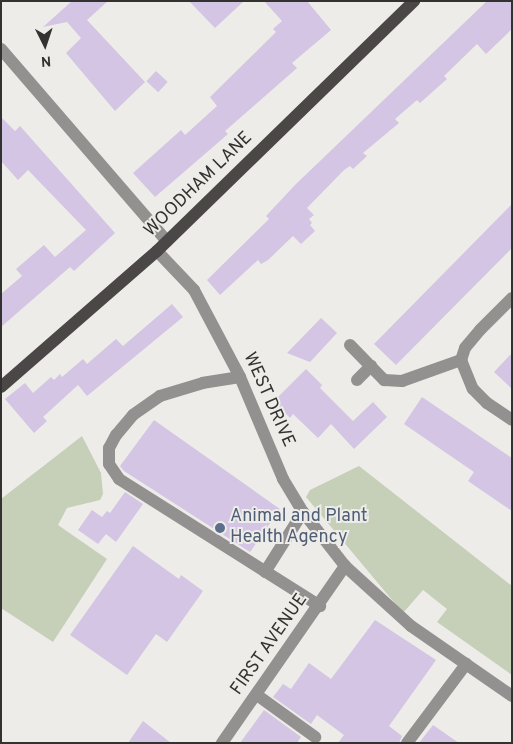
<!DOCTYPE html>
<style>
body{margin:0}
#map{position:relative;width:513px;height:744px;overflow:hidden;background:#eeece8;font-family:Overpass,sans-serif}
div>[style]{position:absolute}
.green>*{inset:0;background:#c6cfb8}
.building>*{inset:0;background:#d3c5e3;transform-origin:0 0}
.minor>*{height:12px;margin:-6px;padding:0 6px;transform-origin:6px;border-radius:6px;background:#939190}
.major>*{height:12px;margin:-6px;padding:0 6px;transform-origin:6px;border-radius:6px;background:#4b4746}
.dots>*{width:14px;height:14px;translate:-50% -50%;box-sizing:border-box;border:2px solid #eeece8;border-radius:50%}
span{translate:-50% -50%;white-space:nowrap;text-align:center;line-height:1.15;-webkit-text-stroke:4px #eeece8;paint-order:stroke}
.street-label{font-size:18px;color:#333231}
.service-label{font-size:18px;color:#4e5e75}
.left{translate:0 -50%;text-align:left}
.frame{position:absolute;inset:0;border:2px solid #333231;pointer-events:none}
.north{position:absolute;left:20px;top:20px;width:50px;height:50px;-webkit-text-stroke:4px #eeece8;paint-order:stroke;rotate:176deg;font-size:14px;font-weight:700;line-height:20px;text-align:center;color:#333231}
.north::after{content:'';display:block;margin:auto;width:18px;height:22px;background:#333231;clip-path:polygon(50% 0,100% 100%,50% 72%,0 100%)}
</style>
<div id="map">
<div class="green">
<div style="clip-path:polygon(82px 436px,101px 473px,103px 494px,100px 500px,67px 508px,58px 525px,107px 559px,53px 642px,1px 608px,1px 499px)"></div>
<div style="clip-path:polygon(359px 466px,512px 586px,512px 675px,437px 622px,447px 609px,423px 590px,403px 613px,306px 497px,310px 490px)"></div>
</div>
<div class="building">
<div style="clip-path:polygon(72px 1px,108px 1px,87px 20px,145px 82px,115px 111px,66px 53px,81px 38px,67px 22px,43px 27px)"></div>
<div style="clip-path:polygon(189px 1px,244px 1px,215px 28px)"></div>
<div style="clip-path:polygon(264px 1px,307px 1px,331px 30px,292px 63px,297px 68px,225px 131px,228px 134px,155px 197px,133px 173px,181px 130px,185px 135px,217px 106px,210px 97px,276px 32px,273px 29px,282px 21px)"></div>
<div style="clip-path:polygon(487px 1px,512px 1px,512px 29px,486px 54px,477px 44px,444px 76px,447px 79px,420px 103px,417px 100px,395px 119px,399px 123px,363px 153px,367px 156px,353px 169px,350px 166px,344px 170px,307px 208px,314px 215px,309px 219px,312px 223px,310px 225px,315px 231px,301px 244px,293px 236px,268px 260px,261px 264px,258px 260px,220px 295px,207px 280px,269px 219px,266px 216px,296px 184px)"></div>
<div style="left:156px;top:71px;width:16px;height:14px;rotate:43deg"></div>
<div style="clip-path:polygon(1px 117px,15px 131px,20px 126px,115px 233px,74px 271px,70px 267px,1px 327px,1px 294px,22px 276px,16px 269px,44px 245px,55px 257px,86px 230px,28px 170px,18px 180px,1px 161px)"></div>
<div style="clip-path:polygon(512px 204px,512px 248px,396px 365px,374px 344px)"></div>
<div style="clip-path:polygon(172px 304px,183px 317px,87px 396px,78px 385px,43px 417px,47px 421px,34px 433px,5px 399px,25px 383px,33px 393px,51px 377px,54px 380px,60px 374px,62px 377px,83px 359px,87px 364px,116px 339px,123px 346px)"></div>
<div style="clip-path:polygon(321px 318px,337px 333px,310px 362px,287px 353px)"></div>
<div style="clip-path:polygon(512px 353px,512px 389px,494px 372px)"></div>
<div style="clip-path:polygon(306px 369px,322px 385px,320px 388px,353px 421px,373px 402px,387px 417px,354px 449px,331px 424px,318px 438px,293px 414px,290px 418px,274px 401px)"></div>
<div style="clip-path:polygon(422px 397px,512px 458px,512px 511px,468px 481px,474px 472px,404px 424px)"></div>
<div style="clip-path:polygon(154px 420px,280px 509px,250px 552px,124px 471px,120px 466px)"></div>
<div style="clip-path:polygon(125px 492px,143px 504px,116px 542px,106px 534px,98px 544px,78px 530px,92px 510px,102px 517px,107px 511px,110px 513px)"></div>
<div style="clip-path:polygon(133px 546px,179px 579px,181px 575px,203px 591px,167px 642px,156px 634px,127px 675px,70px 635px)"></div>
<div style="clip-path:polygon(375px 620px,436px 660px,389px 726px,402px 736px,399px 743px,338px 743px,344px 735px,317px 715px,311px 724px,273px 697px,283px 684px,291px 689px,309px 663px,331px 679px)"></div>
<div style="clip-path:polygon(264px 710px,301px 737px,297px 743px,240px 743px)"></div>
<div style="clip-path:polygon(143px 721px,171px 743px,128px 743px)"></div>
<div style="clip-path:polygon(433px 725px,459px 743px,419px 743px)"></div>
</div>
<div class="minor">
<div style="left:1px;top:49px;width:254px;rotate:49.2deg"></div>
<div style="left:157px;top:251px;width:54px;rotate:46.5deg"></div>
<div style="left:194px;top:290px;width:98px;rotate:62.1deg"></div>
<div style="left:240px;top:377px;width:111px;rotate:67.1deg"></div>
<div style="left:283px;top:479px;width:39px;rotate:59deg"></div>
<div style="left:303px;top:512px;width:68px;rotate:52.1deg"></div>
<div style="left:345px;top:566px;width:89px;rotate:42.3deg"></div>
<div style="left:411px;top:626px;width:123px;rotate:34.7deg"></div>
<div style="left:512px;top:298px;width:45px;rotate:135deg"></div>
<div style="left:480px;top:330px;width:23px;rotate:130deg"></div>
<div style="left:465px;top:348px;width:13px;rotate:108deg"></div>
<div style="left:461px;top:360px;width:31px;rotate:68deg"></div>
<div style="left:473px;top:389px;width:20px;rotate:45deg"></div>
<div style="left:487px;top:403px;width:30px;rotate:34deg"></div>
<div style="left:350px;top:345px;width:49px;rotate:45.8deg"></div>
<div style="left:384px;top:380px;width:18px;rotate:3deg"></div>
<div style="left:402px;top:381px;width:63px;rotate:-19.6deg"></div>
<div style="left:240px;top:377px;width:37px;rotate:171deg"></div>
<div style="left:203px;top:383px;width:45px;rotate:163.2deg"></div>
<div style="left:160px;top:396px;width:33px;rotate:145deg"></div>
<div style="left:133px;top:415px;width:26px;rotate:130deg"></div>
<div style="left:116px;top:435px;width:15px;rotate:118deg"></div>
<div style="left:109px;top:448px;width:16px;rotate:90deg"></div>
<div style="left:109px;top:464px;width:18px;rotate:56deg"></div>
<div style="left:119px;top:479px;width:238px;rotate:32.3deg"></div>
<div style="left:357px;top:380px;width:20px;rotate:-45deg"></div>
<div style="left:265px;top:572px;width:71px;rotate:-57.7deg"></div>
<div style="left:257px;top:695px;width:72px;rotate:35.9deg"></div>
<div style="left:222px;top:743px;width:216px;rotate:-55.2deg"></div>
<div style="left:407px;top:743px;width:99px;rotate:-53.2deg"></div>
</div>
<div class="major">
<div style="left:1px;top:387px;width:207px;rotate:-41.1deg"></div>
<div style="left:157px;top:251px;width:359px;rotate:-44.2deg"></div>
</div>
<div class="dots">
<div style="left:220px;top:528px;background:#5c6f8a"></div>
</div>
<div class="street-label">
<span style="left:199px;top:185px;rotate:-44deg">WOODHAM LANE</span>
<span style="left:268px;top:400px;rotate:66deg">WEST DRIVE</span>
<span style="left:270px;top:645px;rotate:-55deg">FIRST AVENUE</span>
</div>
<div class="service-label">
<span class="left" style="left:230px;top:528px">Animal and Plant<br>Health Agency</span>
</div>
<div class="frame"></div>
<div class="north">N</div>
</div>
